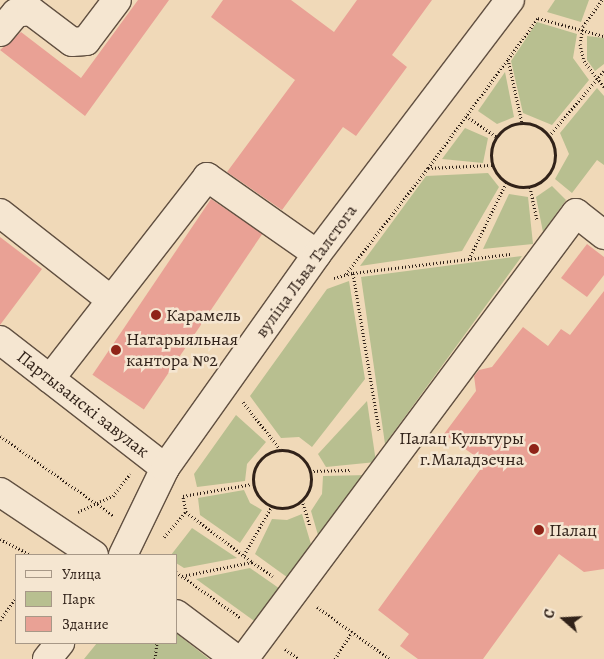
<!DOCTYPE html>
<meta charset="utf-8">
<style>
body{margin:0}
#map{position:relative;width:604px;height:659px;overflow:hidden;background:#f0d9b8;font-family:Alegreya,serif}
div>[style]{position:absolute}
.green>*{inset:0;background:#b8bf90}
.building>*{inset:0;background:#e9a195;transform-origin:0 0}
.path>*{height:3px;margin-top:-1.5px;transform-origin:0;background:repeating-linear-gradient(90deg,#312219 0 1px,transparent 0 3.5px)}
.path>.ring{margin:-1.5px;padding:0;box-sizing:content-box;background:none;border:3px solid #312219;border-radius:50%}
.roads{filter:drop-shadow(1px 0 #615041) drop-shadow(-1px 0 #615041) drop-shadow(0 1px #615041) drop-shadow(0 -1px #615041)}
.minor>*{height:28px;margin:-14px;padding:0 14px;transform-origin:14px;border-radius:14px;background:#f5e6d1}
.dots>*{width:14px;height:14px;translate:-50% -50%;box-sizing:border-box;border:2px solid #f5e6d1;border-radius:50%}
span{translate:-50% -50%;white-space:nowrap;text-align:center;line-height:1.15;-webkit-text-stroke:5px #f5e6d1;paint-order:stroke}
.street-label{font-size:18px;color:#312219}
.poi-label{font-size:18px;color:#312219}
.left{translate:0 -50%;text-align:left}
.right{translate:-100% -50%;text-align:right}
.legend{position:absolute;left:15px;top:554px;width:162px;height:90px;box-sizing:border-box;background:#f5e6d1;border:1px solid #a79887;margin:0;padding:6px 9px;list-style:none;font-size:15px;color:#312219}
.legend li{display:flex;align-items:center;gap:10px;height:25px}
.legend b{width:25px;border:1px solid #a79887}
.north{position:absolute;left:539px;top:594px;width:50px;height:50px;-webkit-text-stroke:4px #f5e6d1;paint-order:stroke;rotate:289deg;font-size:14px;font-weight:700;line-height:20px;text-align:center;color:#312219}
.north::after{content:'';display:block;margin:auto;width:18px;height:22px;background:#312219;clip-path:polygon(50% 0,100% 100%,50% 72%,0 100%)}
</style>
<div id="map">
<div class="green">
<div style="clip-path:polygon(555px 0,589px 0,581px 22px,547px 12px)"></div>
<div style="clip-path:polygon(537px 22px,577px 34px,573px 58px,589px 80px,552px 125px,523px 113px,511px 61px)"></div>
<div style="clip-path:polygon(587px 36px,604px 38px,604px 64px,595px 71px,587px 60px)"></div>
<div style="clip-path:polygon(505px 72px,514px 117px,497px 124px,478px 111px)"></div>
<div style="clip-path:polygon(597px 88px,604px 96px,604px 165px,597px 160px,572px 193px,555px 179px,569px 154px,560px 133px)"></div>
<div style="clip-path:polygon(465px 128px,488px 138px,483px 163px,442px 159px)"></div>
<div style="clip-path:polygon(488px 173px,499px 187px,462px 251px,360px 266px,426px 176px)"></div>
<div style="clip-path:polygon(552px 186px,566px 200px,543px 232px,536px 197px)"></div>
<div style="clip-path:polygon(509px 194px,528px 197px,533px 244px,483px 249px)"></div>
<div style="clip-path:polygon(522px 256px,385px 444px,361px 277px)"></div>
<div style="clip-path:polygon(349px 281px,365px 379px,312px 447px,299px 437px,281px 438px,250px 396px,327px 289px)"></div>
<div style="clip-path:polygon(367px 401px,376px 462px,326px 467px,318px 454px)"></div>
<div style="clip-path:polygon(236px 415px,266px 442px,247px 464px,245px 481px,197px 487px,194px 474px)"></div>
<div style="clip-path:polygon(368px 475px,320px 542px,311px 511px,322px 494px,323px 476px)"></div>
<div style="clip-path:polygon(244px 490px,250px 503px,262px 510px,240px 543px,200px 515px,198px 498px)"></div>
<div style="clip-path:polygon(302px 514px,313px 551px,291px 580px,255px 554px,272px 519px,287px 520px)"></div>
<div style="clip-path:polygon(192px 528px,237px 558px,184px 568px,176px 563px,176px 555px,171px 555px)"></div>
<div style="clip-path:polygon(250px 568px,283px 591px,257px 623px,196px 579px)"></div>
<div style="clip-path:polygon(176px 633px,209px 659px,84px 659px,97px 643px,176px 643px)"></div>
</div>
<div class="building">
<div style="clip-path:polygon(138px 0,169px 0,85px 116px,0 50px,21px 32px,81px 78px)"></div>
<div style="clip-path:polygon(223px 0,291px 0,334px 32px,357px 0,432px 0,392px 55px,407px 67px,356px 136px,343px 127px,282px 210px,227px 172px,295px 80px,211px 17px)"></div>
<div style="left:211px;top:199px;width:62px;height:212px;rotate:34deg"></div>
<div style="clip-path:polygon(0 237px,42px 269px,0 325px)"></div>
<div style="clip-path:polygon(587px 244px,604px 257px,604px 275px,587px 297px,561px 278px)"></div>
<div style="clip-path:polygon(604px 291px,604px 569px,584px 572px,559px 554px,483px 659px,418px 659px,400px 646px,409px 634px,378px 610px,485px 463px,444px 434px,476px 391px,474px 376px,479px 370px,492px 367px,523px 327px,548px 346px,561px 329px,570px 335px)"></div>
</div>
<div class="path">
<div style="left:602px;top:0;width:32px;rotate:126deg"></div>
<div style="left:583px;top:26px;width:18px;rotate:99deg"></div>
<div style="left:580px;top:44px;width:17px;rotate:77deg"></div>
<div style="left:584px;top:61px;width:33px;rotate:52deg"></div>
<div style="left:508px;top:59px;width:51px;rotate:-53.8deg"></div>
<div style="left:538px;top:18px;width:68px;rotate:15.3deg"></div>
<div style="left:466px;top:116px;width:37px;rotate:34deg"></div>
<div class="ring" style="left:491px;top:123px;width:61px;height:61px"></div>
<div style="left:549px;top:136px;width:85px;rotate:-49.8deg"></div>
<div style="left:428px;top:168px;width:135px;rotate:-53.7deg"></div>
<div style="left:508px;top:59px;width:66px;rotate:77.7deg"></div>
<div style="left:530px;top:187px;width:34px;rotate:78deg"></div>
<div style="left:469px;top:259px;width:85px;rotate:-64deg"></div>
<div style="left:346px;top:274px;width:134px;rotate:-52.3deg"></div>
<div style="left:428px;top:168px;width:64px;rotate:-2.7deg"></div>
<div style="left:334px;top:278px;width:20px;rotate:-15deg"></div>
<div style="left:243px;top:402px;width:60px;rotate:51.8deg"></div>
<div style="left:379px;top:430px;width:159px;rotate:-99.4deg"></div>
<div style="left:353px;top:273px;width:159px;rotate:-6.9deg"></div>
<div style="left:0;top:436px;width:138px;rotate:35deg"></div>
<div class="ring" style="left:253px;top:450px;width:55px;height:55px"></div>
<div style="left:310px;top:471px;width:41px;rotate:-1.4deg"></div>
<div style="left:302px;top:500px;width:27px;rotate:73deg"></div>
<div style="left:78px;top:512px;width:38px;rotate:-25deg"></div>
<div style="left:113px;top:496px;width:28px;rotate:-52deg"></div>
<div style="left:186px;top:512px;width:16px;rotate:-101deg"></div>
<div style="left:183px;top:496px;width:70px;rotate:-9.9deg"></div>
<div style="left:164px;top:537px;width:33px;rotate:-49deg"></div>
<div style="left:186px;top:512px;width:83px;rotate:37.1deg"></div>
<div style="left:252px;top:562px;width:71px;rotate:168.7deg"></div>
<div style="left:0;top:539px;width:36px;rotate:27deg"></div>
<div style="left:244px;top:555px;width:56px;rotate:-60.3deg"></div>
<div style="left:252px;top:562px;width:25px;rotate:34deg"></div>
<div style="left:176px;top:572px;width:80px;rotate:35.3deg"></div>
<div style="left:317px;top:607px;width:90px;rotate:35.5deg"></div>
<div style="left:0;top:620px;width:27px;rotate:-54deg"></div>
<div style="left:285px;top:649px;width:17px;rotate:36deg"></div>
<div style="left:155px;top:659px;width:16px;rotate:-83deg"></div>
<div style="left:335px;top:659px;width:32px;rotate:-58deg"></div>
</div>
<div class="roads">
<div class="minor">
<div style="left:0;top:32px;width:25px;rotate:-50deg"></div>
<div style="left:16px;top:13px;width:15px;rotate:-8deg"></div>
<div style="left:31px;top:11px;width:51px;rotate:37.1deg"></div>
<div style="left:72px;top:42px;width:14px;rotate:-4deg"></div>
<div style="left:86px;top:41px;width:51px;rotate:-52.9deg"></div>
<div style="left:0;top:213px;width:141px;rotate:38.1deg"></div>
<div style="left:0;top:340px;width:209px;rotate:37.8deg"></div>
<div style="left:50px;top:379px;width:256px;rotate:-52.1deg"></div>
<div style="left:207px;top:177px;width:134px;rotate:35deg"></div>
<div style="left:0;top:492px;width:113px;rotate:33.8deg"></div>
<div style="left:123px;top:555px;width:97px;rotate:-64.2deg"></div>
<div style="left:165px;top:468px;width:262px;rotate:-54.6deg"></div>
<div style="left:317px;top:254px;width:319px;rotate:-52.8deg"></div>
<div style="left:176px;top:614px;width:75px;rotate:36.9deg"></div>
<div style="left:47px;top:659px;width:21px;rotate:-51deg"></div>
<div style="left:244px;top:659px;width:556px;rotate:-53.34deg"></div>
<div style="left:576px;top:213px;width:36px;rotate:38deg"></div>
</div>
</div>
<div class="dots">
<div style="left:156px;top:315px;background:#8f2418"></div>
<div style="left:116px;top:350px;background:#8f2418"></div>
<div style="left:534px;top:449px;background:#8f2418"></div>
<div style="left:539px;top:530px;background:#8f2418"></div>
</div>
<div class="street-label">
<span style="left:306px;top:271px;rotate:-54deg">вуліца Льва Талстога</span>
<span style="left:83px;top:404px;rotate:38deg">Партызанскі завулак</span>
</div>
<div class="poi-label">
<span class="left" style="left:166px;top:315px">Карамель</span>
<span class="left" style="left:126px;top:350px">Натарыяльная<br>кантора №2</span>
<span class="right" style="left:524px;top:449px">Палац Культуры<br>г.Маладзечна</span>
<span class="left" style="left:549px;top:530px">Палац</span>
</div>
<ul class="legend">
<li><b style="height:6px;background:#f5e6d1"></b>Улица</li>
<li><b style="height:14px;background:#b8bf90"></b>Парк</li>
<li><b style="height:14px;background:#e9a195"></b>Здание</li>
</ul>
<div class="north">С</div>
</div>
